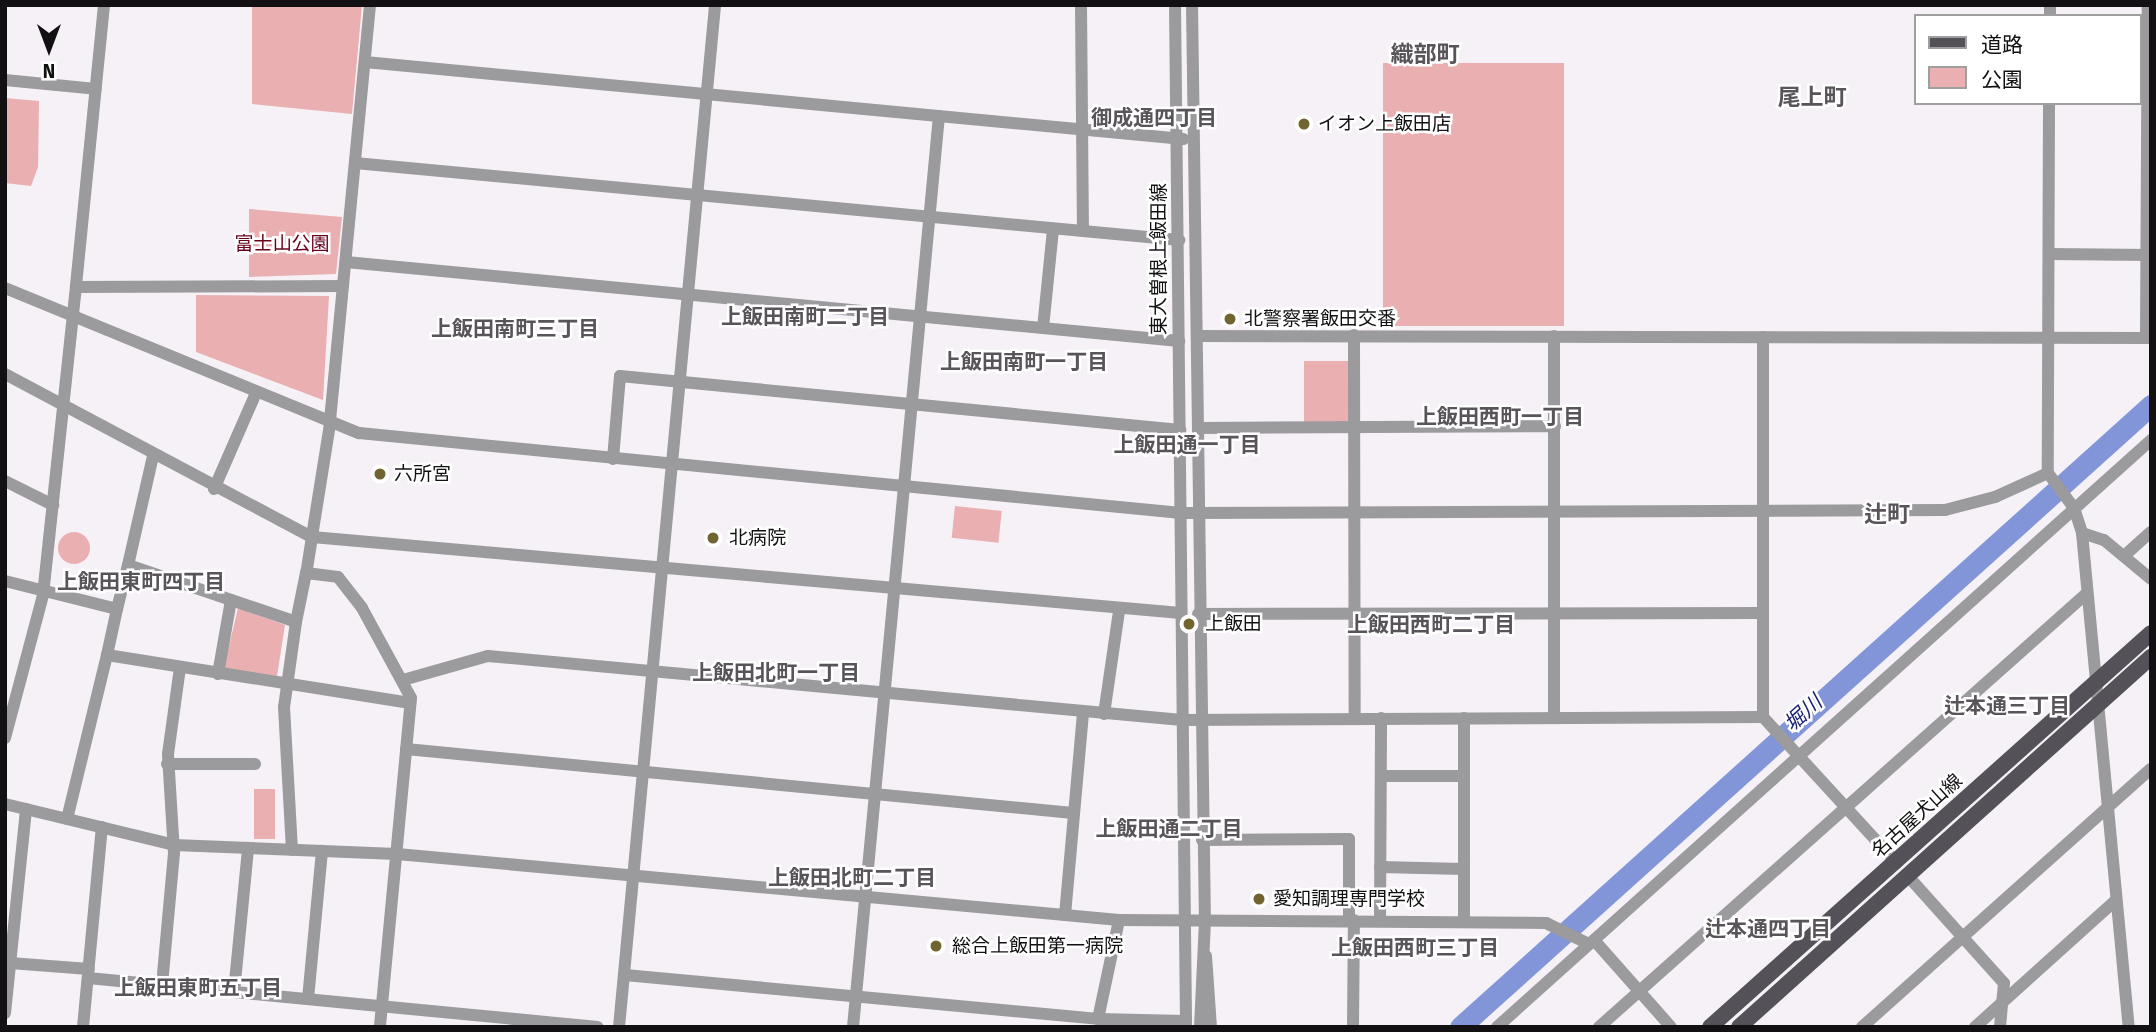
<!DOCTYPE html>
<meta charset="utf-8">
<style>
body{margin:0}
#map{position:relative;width:2156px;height:1032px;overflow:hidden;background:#f6f0f7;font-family:"Fira Sans","Noto Sans JP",sans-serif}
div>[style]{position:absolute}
.green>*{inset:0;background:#e9afb1;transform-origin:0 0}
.round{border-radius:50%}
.river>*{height:21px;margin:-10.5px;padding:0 10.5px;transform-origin:10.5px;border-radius:10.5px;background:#8195d8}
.minor>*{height:12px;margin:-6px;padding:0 6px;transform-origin:6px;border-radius:6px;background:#9b9a9d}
.major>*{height:16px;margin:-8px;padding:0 8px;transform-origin:8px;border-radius:8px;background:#545258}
.dots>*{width:19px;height:19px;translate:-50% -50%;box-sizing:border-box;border:4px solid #fff;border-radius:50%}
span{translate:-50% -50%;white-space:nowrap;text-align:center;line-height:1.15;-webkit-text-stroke:5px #fff;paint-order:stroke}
.poi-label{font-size:19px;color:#121012}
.left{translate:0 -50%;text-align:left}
.park-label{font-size:19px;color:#68001c}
.street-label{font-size:19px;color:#121012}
.neighbourhood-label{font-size:21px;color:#595459;font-weight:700}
.water-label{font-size:21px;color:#192270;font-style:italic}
.quarter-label{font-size:23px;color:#595459;font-weight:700}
.frame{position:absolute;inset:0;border:7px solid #121012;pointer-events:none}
.legend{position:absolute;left:1914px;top:14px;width:228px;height:91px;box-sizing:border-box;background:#fff;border:2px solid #a09fa0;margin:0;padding:9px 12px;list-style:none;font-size:21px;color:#121012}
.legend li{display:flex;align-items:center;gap:14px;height:35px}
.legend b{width:35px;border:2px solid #a09fa0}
.north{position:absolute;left:14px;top:14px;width:70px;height:70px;-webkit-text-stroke:5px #fff;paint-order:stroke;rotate:180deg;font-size:19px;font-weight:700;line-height:28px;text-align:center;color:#121012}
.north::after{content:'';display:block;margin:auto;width:24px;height:32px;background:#121012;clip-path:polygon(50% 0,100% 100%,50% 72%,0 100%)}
</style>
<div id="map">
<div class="green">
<div style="clip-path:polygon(252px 5px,362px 5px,352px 114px,252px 104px)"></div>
<div style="left:1383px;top:63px;width:181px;height:263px"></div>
<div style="clip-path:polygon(5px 98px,39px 101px,38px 167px,31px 186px,5px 183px)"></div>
<div style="clip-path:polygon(249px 209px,342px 217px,336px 274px,249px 277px)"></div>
<div style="clip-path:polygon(196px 295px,329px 296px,323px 400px,196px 352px)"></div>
<div style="left:1304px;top:361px;width:46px;height:62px"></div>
<div style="left:955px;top:506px;width:47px;height:32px;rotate:6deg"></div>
<div class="round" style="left:58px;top:532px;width:32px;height:32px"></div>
<div style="clip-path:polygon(238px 608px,285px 625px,277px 676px,232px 674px,224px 667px)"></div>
<div style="left:254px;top:789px;width:21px;height:50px"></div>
</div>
<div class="river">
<div style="left:1460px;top:1027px;width:930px;rotate:-41.99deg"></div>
</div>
<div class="minor">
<div style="left:104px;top:5px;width:283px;rotate:95.7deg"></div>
<div style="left:76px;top:287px;width:267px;rotate:-0.2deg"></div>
<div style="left:370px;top:5px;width:421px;rotate:95.5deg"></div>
<div style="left:330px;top:424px;width:114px;rotate:99.1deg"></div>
<div style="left:312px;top:537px;width:872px;rotate:5deg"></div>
<div style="left:1081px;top:5px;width:226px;rotate:89.5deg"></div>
<div style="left:1175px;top:5px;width:1022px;rotate:89.38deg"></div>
<div style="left:1192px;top:5px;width:916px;rotate:89.19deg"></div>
<div style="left:1205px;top:921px;width:106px;rotate:92.7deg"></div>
<div style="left:2050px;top:16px;width:11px;rotate:-90deg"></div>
<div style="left:365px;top:62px;width:822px;rotate:5.38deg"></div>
<div style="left:5px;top:80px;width:91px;rotate:5.6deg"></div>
<div style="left:2049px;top:103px;width:370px;rotate:90.2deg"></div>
<div style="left:2048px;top:473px;width:44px;rotate:53.4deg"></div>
<div style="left:2074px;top:508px;width:26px;rotate:72deg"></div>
<div style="left:2082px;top:533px;width:496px;rotate:84.6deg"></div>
<div style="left:355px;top:163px;width:828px;rotate:5.34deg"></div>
<div style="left:2049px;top:254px;width:102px;rotate:0.6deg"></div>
<div style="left:346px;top:262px;width:837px;rotate:5.42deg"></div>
<div style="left:5px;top:288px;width:383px;rotate:22.3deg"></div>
<div style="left:359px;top:433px;width:826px;rotate:5.56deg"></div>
<div style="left:1181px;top:513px;width:764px;rotate:-0.22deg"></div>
<div style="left:1945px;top:510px;width:52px;rotate:-14.6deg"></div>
<div style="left:1995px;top:497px;width:58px;rotate:-24.4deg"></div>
<div style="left:1043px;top:328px;width:100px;rotate:-84.2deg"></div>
<div style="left:1354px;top:335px;width:383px;rotate:89.9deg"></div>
<div style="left:1197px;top:336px;width:954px;rotate:0.12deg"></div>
<div style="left:2146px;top:337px;width:332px;rotate:-89.7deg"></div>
<div style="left:5px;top:374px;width:348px;rotate:28deg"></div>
<div style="left:312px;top:537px;width:36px;rotate:99deg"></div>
<div style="left:306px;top:573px;width:32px;rotate:7deg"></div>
<div style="left:338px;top:577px;width:39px;rotate:52deg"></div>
<div style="left:362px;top:608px;width:102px;rotate:61.4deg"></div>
<div style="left:411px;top:698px;width:330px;rotate:95.4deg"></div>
<div style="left:1198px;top:428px;width:357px;rotate:-0.3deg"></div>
<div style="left:153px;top:456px;width:112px;rotate:102.9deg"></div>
<div style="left:128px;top:565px;width:177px;rotate:18.7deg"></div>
<div style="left:296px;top:622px;width:86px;rotate:98deg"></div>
<div style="left:284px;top:707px;width:143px;rotate:86.8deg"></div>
<div style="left:613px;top:459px;width:83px;rotate:-85.2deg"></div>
<div style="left:620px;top:376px;width:563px;rotate:5.51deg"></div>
<div style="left:5px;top:481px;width:54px;rotate:26.6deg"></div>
<div style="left:214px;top:489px;width:105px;rotate:-66.4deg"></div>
<div style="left:2082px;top:533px;width:23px;rotate:18deg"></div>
<div style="left:2104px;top:540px;width:61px;rotate:39.7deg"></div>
<div style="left:2124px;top:556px;width:36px;rotate:-42deg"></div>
<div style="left:5px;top:581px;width:115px;rotate:14deg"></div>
<div style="left:117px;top:609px;width:47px;rotate:102.3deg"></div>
<div style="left:107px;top:655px;width:307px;rotate:9deg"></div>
<div style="left:117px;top:609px;width:45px;rotate:-76deg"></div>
<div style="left:1198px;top:614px;width:565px;rotate:-0.1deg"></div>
<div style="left:296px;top:622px;width:50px;rotate:-78.5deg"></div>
<div style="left:218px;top:674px;width:75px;rotate:-80deg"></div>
<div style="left:403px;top:680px;width:88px;rotate:-15.8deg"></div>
<div style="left:488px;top:656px;width:697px;rotate:5.27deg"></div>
<div style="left:1182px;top:720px;width:581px;rotate:-0.3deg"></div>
<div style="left:1763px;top:717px;width:198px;rotate:47.5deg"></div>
<div style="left:1104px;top:714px;width:104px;rotate:-81.7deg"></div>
<div style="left:1763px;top:717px;width:380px;rotate:-90deg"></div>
<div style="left:1464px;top:718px;width:201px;rotate:90deg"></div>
<div style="left:1554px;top:718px;width:382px;rotate:-90deg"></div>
<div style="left:5px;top:738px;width:148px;rotate:-75.1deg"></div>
<div style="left:43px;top:595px;width:310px;rotate:-83.9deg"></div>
<div style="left:406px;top:749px;width:670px;rotate:5.48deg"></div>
<div style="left:167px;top:764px;width:88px"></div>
<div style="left:1381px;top:776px;width:83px"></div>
<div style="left:5px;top:804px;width:174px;rotate:13.6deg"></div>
<div style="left:174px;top:845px;width:223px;rotate:2.3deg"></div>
<div style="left:397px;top:854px;width:725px;rotate:5.22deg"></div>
<div style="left:1119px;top:920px;width:427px;rotate:0.4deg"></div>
<div style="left:1546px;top:923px;width:48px;rotate:26deg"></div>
<div style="left:67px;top:819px;width:169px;rotate:-76.3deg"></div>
<div style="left:1202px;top:840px;width:147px;rotate:-0.4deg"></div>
<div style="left:1349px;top:839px;width:81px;rotate:90deg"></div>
<div style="left:1380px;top:867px;width:84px;rotate:1.4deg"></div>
<div style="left:1907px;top:875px;width:145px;rotate:48.1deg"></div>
<div style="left:2004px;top:983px;width:44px;rotate:95.2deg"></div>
<div style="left:1065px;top:915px;width:203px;rotate:-84.9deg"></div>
<div style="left:1380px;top:920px;width:202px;rotate:-89.7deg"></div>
<div style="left:1594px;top:940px;width:116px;rotate:48.5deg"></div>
<div style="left:1206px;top:956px;width:71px;rotate:86deg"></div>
<div style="left:10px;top:963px;width:79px;rotate:4.3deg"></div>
<div style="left:625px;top:975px;width:475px;rotate:5.3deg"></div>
<div style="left:1098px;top:1019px;width:87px;rotate:1.3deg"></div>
<div style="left:88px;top:978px;width:512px;rotate:5.49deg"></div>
<div style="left:162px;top:985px;width:133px;rotate:-84.8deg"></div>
<div style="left:174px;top:853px;width:99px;rotate:-93.5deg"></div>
<div style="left:168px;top:754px;width:88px;rotate:-82.1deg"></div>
<div style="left:234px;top:992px;width:145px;rotate:-84.4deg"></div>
<div style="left:308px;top:999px;width:149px;rotate:-84.6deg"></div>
<div style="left:5px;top:1013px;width:205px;rotate:-84.1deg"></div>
<div style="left:1098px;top:1019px;width:101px;rotate:-78deg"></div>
<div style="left:83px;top:1027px;width:201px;rotate:-84.6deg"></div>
<div style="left:619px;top:1027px;width:1026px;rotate:-84.63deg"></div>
<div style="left:853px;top:1027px;width:915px;rotate:-84.61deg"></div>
<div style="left:1353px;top:1027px;width:107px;rotate:-89.5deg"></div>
<div style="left:1497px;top:1027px;width:879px;rotate:-41.91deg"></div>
<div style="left:1599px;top:1027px;width:652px;rotate:-41.64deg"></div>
<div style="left:1862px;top:1027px;width:387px;rotate:-41.8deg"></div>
<div style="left:1975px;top:1027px;width:190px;rotate:-42deg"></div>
</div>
<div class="major">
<div style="left:1710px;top:1027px;width:591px;rotate:-41.78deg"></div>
<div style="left:1739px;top:1027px;width:554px;rotate:-41.93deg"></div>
</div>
<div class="dots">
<div style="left:1304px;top:124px;background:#716431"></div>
<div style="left:1230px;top:319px;background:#716431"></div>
<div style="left:380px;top:474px;background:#716431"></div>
<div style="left:713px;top:538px;background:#716431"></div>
<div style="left:1189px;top:624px;background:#716431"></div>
<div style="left:1259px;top:899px;background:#716431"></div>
<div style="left:936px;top:946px;background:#716431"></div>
</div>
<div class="poi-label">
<span class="left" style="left:1318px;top:124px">イオン上飯田店</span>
<span class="left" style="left:1244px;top:319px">北警察署飯田交番</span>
<span class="left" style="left:394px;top:474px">六所宮</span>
<span class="left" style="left:729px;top:538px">北病院</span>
<span class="left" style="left:1205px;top:624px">上飯田</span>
<span class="left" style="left:1273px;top:899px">愛知調理専門学校</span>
<span class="left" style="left:952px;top:946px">総合上飯田第一病院</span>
</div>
<div class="park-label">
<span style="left:282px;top:244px">富士山公園</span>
</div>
<div class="street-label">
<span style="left:1159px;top:259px;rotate:-90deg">東大曽根上飯田線</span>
<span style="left:1917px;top:816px;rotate:-42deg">名古屋犬山線</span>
</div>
<div class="neighbourhood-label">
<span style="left:1154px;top:118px">御成通四丁目</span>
<span style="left:805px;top:317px">上飯田南町二丁目</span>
<span style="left:515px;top:329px">上飯田南町三丁目</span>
<span style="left:1024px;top:362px">上飯田南町一丁目</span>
<span style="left:1500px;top:417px">上飯田西町一丁目</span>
<span style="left:1187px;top:445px">上飯田通一丁目</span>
<span style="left:141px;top:582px">上飯田東町四丁目</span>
<span style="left:1431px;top:625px">上飯田西町二丁目</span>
<span style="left:776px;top:673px">上飯田北町一丁目</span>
<span style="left:2007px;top:706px">辻本通三丁目</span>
<span style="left:1169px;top:829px">上飯田通二丁目</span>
<span style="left:852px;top:878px">上飯田北町二丁目</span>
<span style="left:1768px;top:929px">辻本通四丁目</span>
<span style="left:1415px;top:948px">上飯田西町三丁目</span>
<span style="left:198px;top:988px">上飯田東町五丁目</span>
</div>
<div class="water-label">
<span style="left:1803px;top:713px;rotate:-42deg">堀川</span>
</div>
<div class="quarter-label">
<span style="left:1425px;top:54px">織部町</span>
<span style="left:1812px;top:97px">尾上町</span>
<span style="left:1887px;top:514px">辻町</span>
</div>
<div class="frame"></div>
<ul class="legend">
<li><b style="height:9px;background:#545258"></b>道路</li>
<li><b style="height:19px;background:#e9afb1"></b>公園</li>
</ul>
<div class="north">N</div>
</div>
